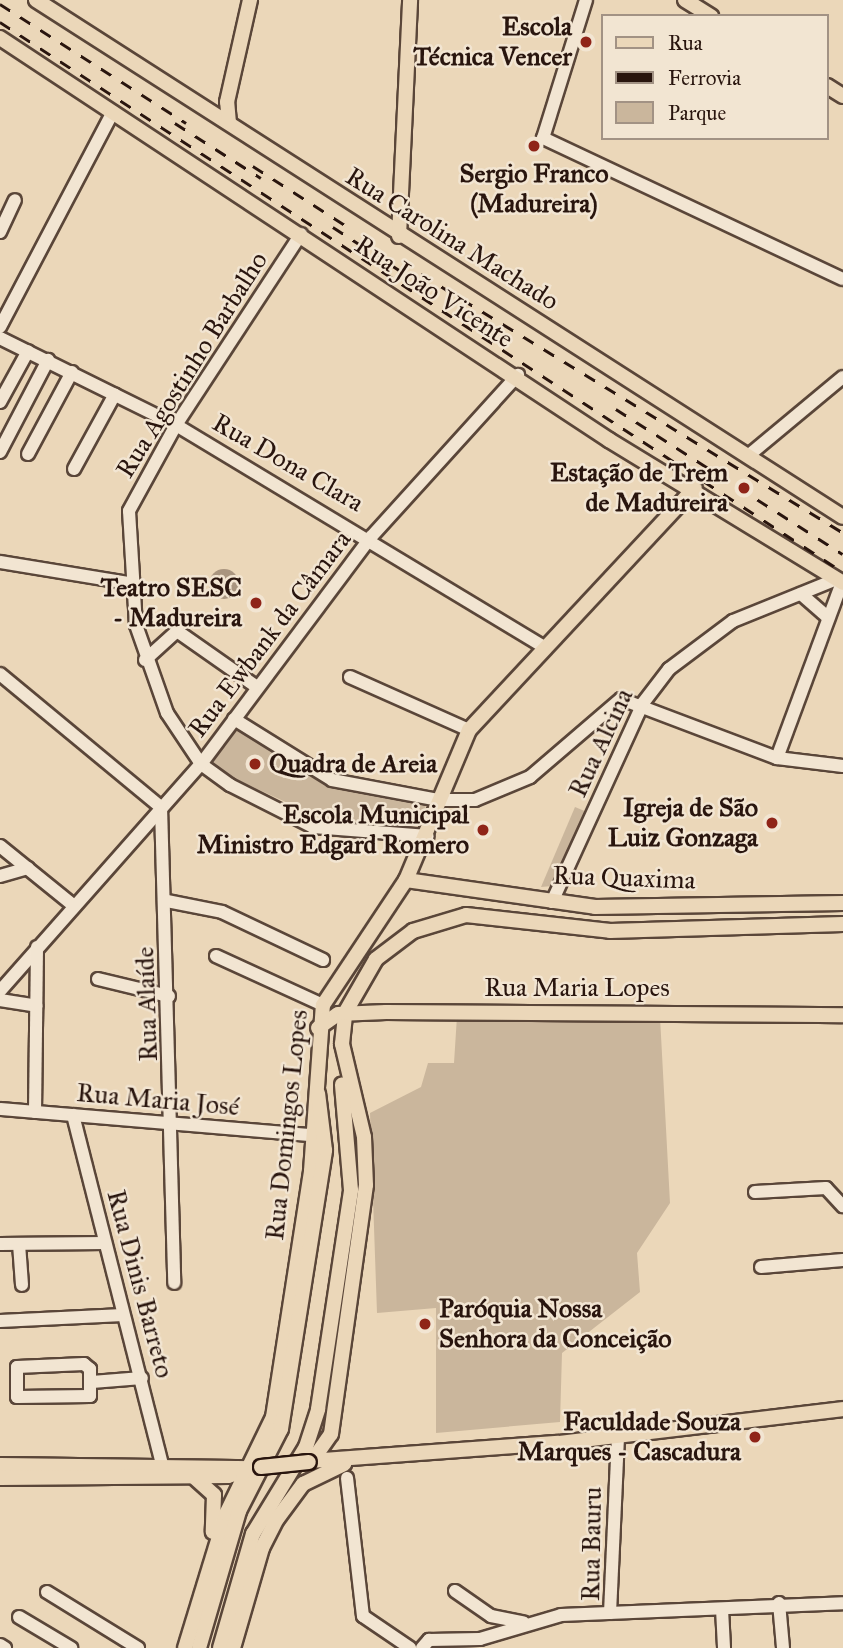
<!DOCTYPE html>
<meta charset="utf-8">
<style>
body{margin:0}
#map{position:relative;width:843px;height:1648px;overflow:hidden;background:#ebd7b9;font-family:"IM FELL Great Primer",serif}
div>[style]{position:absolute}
.green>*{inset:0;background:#cab69c}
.water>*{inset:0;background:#a9957f}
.round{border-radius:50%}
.roads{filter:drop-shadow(2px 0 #5a4639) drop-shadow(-2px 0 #5a4639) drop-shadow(0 2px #5a4639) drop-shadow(0 -2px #5a4639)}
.minor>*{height:12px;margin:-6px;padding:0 6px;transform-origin:6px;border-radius:6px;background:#f2e5d2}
.major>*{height:14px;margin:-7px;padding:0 7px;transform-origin:7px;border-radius:7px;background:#ebd7b9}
.rail>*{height:2.5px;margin-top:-1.25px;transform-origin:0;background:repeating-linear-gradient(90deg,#29150e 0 12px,transparent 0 24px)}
.bridges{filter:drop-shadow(2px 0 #29150e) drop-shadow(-2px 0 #29150e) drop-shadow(0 2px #29150e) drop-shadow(0 -2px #29150e)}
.major-bridge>*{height:14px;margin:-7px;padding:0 7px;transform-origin:7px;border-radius:7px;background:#ebd7b9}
.dots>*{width:19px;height:19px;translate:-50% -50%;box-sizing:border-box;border:4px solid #f2e5d2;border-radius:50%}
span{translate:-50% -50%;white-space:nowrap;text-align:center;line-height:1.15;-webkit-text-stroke:5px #f2e5d2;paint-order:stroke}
.poi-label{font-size:26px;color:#29150e;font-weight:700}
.right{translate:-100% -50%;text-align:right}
.left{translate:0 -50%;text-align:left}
.street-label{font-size:26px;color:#29150e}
.legend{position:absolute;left:601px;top:14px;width:228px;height:126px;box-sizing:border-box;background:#f2e5d2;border:2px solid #a29284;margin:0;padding:9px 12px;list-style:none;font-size:21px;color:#29150e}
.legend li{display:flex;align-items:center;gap:14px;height:35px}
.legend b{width:35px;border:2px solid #a29284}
</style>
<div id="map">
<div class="green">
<div style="clip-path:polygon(234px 724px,315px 777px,427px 801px,419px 831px,329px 822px,225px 774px,208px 763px)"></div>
<div style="clip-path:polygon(575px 807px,587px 812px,552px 886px,541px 887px)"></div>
<div style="clip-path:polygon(457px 1016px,660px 1017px,670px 1203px,637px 1253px,640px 1292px,562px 1353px,560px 1422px,436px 1433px,436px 1308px,377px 1313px,370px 1113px,421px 1087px,428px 1063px,454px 1063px)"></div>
</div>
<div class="water">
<div class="round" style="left:209px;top:569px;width:30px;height:30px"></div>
</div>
<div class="roads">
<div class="minor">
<div style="left:586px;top:0;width:145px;rotate:107.3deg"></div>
<div style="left:543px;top:138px;width:331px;rotate:25.2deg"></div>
<div style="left:0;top:232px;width:35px;rotate:-65deg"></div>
<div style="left:301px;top:234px;width:228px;rotate:123.2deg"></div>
<div style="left:176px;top:425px;width:98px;rotate:118.7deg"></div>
<div style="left:129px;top:511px;width:114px;rotate:86.5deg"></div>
<div style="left:136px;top:625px;width:93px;rotate:70.6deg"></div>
<div style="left:167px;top:713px;width:61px;rotate:56.3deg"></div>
<div style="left:201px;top:764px;width:36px;rotate:36deg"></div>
<div style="left:230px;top:785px;width:93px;rotate:26.8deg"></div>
<div style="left:313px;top:827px;width:115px;rotate:4.5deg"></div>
<div style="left:0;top:327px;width:243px;rotate:-62.3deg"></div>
<div style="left:0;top:338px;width:196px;rotate:26.3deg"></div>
<div style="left:176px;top:425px;width:428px;rotate:31.1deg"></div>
<div style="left:0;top:402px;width:58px;rotate:-61.2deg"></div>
<div style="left:0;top:452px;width:104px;rotate:-62.4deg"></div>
<div style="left:28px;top:454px;width:93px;rotate:-61.8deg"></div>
<div style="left:749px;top:455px;width:122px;rotate:-39.7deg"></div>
<div style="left:74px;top:469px;width:85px;rotate:-61.3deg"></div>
<div style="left:0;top:562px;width:130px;rotate:9.3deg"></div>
<div style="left:801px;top:594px;width:35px;rotate:41deg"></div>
<div style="left:145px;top:660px;width:43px;rotate:-42.2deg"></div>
<div style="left:177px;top:631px;width:98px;rotate:35deg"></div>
<div style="left:0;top:674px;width:209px;rotate:39.6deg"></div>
<div style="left:161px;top:807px;width:476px;rotate:88.4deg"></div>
<div style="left:350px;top:677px;width:130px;rotate:24deg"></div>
<div style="left:234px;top:719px;width:115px;rotate:31.9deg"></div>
<div style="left:332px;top:780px;width:109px;rotate:10.6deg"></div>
<div style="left:439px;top:800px;width:36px"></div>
<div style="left:475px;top:800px;width:60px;rotate:-22.7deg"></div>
<div style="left:530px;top:777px;width:120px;rotate:-40.6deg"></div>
<div style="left:621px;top:699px;width:167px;rotate:20.7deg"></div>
<div style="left:777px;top:758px;width:66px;rotate:6.9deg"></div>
<div style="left:777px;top:758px;width:188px;rotate:-69.7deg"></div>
<div style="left:0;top:846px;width:95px;rotate:39deg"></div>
<div style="left:0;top:876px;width:29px;rotate:-16deg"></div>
<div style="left:167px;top:901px;width:56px;rotate:11.3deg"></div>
<div style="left:222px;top:912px;width:112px;rotate:25.4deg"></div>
<div style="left:552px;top:902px;width:219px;rotate:-65.4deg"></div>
<div style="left:643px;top:703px;width:43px;rotate:-52.6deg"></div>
<div style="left:669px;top:669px;width:80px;rotate:-36.9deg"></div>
<div style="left:733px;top:621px;width:112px;rotate:-22deg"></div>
<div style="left:216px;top:956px;width:118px;rotate:24.6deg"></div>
<div style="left:98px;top:979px;width:73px;rotate:13.5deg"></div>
<div style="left:0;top:991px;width:303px;rotate:-48.5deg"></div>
<div style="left:201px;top:764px;width:284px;rotate:-53.2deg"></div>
<div style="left:371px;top:537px;width:219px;rotate:-47.8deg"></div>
<div style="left:0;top:1000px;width:37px;rotate:9deg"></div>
<div style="left:0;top:1109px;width:313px;rotate:4.8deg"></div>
<div style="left:35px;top:1112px;width:165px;rotate:-89.3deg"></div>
<div style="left:73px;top:1115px;width:361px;rotate:75.7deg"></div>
<div style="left:755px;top:1192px;width:71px;rotate:-3.2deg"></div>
<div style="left:826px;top:1188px;width:25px;rotate:47deg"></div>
<div style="left:0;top:1244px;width:105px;rotate:-0.5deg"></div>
<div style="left:19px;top:1244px;width:41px;rotate:85.8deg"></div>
<div style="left:761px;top:1267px;width:82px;rotate:-4.9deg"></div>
<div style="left:0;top:1321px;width:123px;rotate:-2.8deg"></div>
<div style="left:84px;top:1364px;width:8px;rotate:40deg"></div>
<div style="left:90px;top:1369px;width:27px;rotate:90deg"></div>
<div style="left:90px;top:1396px;width:73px;rotate:179.2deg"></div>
<div style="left:17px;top:1397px;width:30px;rotate:-90deg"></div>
<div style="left:17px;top:1367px;width:67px;rotate:-2.6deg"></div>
<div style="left:92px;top:1382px;width:50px;rotate:-4.6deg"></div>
<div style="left:347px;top:1478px;width:139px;rotate:83.4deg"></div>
<div style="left:363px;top:1616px;width:57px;rotate:34.2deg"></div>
<div style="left:455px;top:1591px;width:44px;rotate:34.8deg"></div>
<div style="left:491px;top:1616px;width:33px;rotate:11deg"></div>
<div style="left:47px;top:1592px;width:107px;rotate:31.6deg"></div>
<div style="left:779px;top:1603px;width:45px;rotate:84.9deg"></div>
<div style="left:722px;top:1609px;width:39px;rotate:87deg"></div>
<div style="left:610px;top:1613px;width:178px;rotate:-87.4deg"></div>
<div style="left:19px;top:1617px;width:61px;rotate:30.8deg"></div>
<div style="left:0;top:1645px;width:6px;rotate:31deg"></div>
<div style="left:422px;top:1648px;width:11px;rotate:-49deg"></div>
<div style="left:429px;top:1640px;width:51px;rotate:-1.1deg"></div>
<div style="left:480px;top:1639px;width:84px;rotate:-16.5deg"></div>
<div style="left:561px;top:1615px;width:282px;rotate:-2.4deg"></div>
</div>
<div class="major">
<div style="left:36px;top:0;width:958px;rotate:32.65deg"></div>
<div style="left:685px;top:0;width:31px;rotate:32deg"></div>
<div style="left:0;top:38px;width:730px;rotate:33.43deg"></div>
<div style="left:609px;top:440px;width:274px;rotate:31.4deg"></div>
<div style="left:827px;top:86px;width:19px;rotate:32deg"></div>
<div style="left:229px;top:123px;width:21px;rotate:-95deg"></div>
<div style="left:227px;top:102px;width:105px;rotate:-77.3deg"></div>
<div style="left:399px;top:236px;width:236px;rotate:-87.3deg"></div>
<div style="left:406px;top:880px;width:191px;rotate:8.1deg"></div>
<div style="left:595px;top:907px;width:248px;rotate:-0.9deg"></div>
<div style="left:318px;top:1028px;width:24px;rotate:-35deg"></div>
<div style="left:338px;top:1014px;width:48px;rotate:-2.4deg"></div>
<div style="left:386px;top:1012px;width:457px;rotate:0.4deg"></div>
<div style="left:310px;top:1461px;width:249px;rotate:-4.2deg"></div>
<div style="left:558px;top:1443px;width:287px;rotate:-6.8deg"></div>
<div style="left:312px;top:1461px;width:33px;rotate:-55deg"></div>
<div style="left:331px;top:1434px;width:251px;rotate:-82deg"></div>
<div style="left:366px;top:1185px;width:48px;rotate:-92.4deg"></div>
<div style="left:364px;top:1137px;width:96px;rotate:-103.3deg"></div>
<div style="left:342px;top:1044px;width:31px;rotate:-84deg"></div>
<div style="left:345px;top:1013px;width:62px;rotate:-60.1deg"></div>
<div style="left:376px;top:959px;width:46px;rotate:-37.1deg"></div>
<div style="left:413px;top:931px;width:55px;rotate:-16.8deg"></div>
<div style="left:466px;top:915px;width:145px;rotate:6.3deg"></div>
<div style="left:610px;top:931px;width:233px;rotate:-1.7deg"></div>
<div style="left:0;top:1465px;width:256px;rotate:0.7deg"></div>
<div style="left:194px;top:1477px;width:27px;rotate:42deg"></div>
<div style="left:214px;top:1495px;width:37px;rotate:92deg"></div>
<div style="left:0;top:1478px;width:228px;rotate:-0.5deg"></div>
<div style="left:228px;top:1476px;width:22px;rotate:-18deg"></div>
<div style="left:185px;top:1648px;width:140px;rotate:-73deg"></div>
<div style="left:226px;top:1514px;width:108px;rotate:-64.1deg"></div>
<div style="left:273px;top:1417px;width:249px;rotate:-81.2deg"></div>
<div style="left:311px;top:1171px;width:166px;rotate:-85.9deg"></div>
<div style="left:323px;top:1005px;width:150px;rotate:-56.4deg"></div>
<div style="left:406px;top:880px;width:163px;rotate:-67.2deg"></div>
<div style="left:469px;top:730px;width:331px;rotate:-47deg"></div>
<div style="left:199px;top:1648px;width:143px;rotate:-73.7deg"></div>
<div style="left:239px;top:1511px;width:92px;rotate:-62.9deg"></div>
<div style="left:281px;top:1429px;width:282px;rotate:-81deg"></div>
<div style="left:325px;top:1150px;width:57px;rotate:-97deg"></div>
<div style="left:220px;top:1648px;width:119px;rotate:-73.9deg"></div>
<div style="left:253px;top:1534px;width:102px;rotate:-58.7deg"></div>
<div style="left:306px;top:1447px;width:40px;rotate:-72deg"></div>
<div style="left:318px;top:1409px;width:221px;rotate:-81.4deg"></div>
<div style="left:351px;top:1190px;width:106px;rotate:-94.9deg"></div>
<div style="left:233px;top:1648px;width:104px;rotate:-73.8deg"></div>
<div style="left:262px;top:1548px;width:33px;rotate:-63deg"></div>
<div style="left:277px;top:1519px;width:44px;rotate:-53.4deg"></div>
<div style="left:303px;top:1484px;width:46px;rotate:-26deg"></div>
</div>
</div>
<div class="rail">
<div style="left:0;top:4px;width:221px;rotate:32.6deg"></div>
<div style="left:0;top:22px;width:1007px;rotate:33.12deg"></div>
<div style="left:175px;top:123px;width:102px;rotate:32.6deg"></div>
<div style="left:253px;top:166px;width:113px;rotate:32.7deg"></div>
<div style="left:333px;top:227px;width:116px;rotate:33deg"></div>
<div style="left:421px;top:274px;width:495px;rotate:31.5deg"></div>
<div style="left:616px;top:409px;width:269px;rotate:32.6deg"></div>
</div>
<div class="bridges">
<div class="major-bridge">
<div style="left:261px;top:1467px;width:48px;rotate:-5.9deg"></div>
</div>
</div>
<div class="dots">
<div style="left:586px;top:42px;background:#8f2418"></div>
<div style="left:534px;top:146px;background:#8f2418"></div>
<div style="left:744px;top:488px;background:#8f2418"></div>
<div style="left:256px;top:603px;background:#8f2418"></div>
<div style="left:255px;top:764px;background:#8f2418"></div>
<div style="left:772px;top:823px;background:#8f2418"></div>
<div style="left:483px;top:830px;background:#8f2418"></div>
<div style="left:425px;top:1324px;background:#8f2418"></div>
<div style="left:755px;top:1437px;background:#8f2418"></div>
</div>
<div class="poi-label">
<span class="right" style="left:572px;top:42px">Escola<br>Técnica Vencer</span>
<span style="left:534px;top:189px">Sergio Franco<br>(Madureira)</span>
<span class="right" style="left:728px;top:488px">Estação de Trem<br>de Madureira</span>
<span class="right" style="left:242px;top:603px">Teatro SESC<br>- Madureira</span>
<span class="left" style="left:269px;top:764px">Quadra de Areia</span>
<span class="right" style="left:758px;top:823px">Igreja de São<br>Luiz Gonzaga</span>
<span class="right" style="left:469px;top:830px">Escola Municipal<br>Ministro Edgard Romero</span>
<span class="left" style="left:439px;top:1324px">Paróquia Nossa<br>Senhora da Conceição</span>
<span class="right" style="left:741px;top:1437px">Faculdade Souza<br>Marques - Cascadura</span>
</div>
<div class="street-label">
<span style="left:452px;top:239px;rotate:32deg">Rua Carolina Machado</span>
<span style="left:434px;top:292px;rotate:33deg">Rua João Vicente</span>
<span style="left:192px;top:365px;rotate:-58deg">Rua Agostinho Barbalho</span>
<span style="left:288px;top:463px;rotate:30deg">Rua Dona Clara</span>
<span style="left:270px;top:634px;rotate:-53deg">Rua Ewbank da Câmara</span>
<span style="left:601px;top:743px;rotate:-65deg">Rua Alcina</span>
<span style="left:624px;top:878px;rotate:2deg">Rua Quaxima</span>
<span style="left:577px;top:988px">Rua Maria Lopes</span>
<span style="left:147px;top:1004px;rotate:-92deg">Rua Alaíde</span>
<span style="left:158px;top:1100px;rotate:5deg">Rua Maria José</span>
<span style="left:287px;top:1125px;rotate:-84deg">Rua Domingos Lopes</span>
<span style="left:140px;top:1284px;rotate:75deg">Rua Dinis Barreto</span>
<span style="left:592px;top:1544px;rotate:-89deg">Rua Bauru</span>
</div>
<ul class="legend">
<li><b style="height:9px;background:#ebd7b9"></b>Rua</li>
<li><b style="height:9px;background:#29150e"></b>Ferrovia</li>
<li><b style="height:19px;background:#cab69c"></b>Parque</li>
</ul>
</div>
